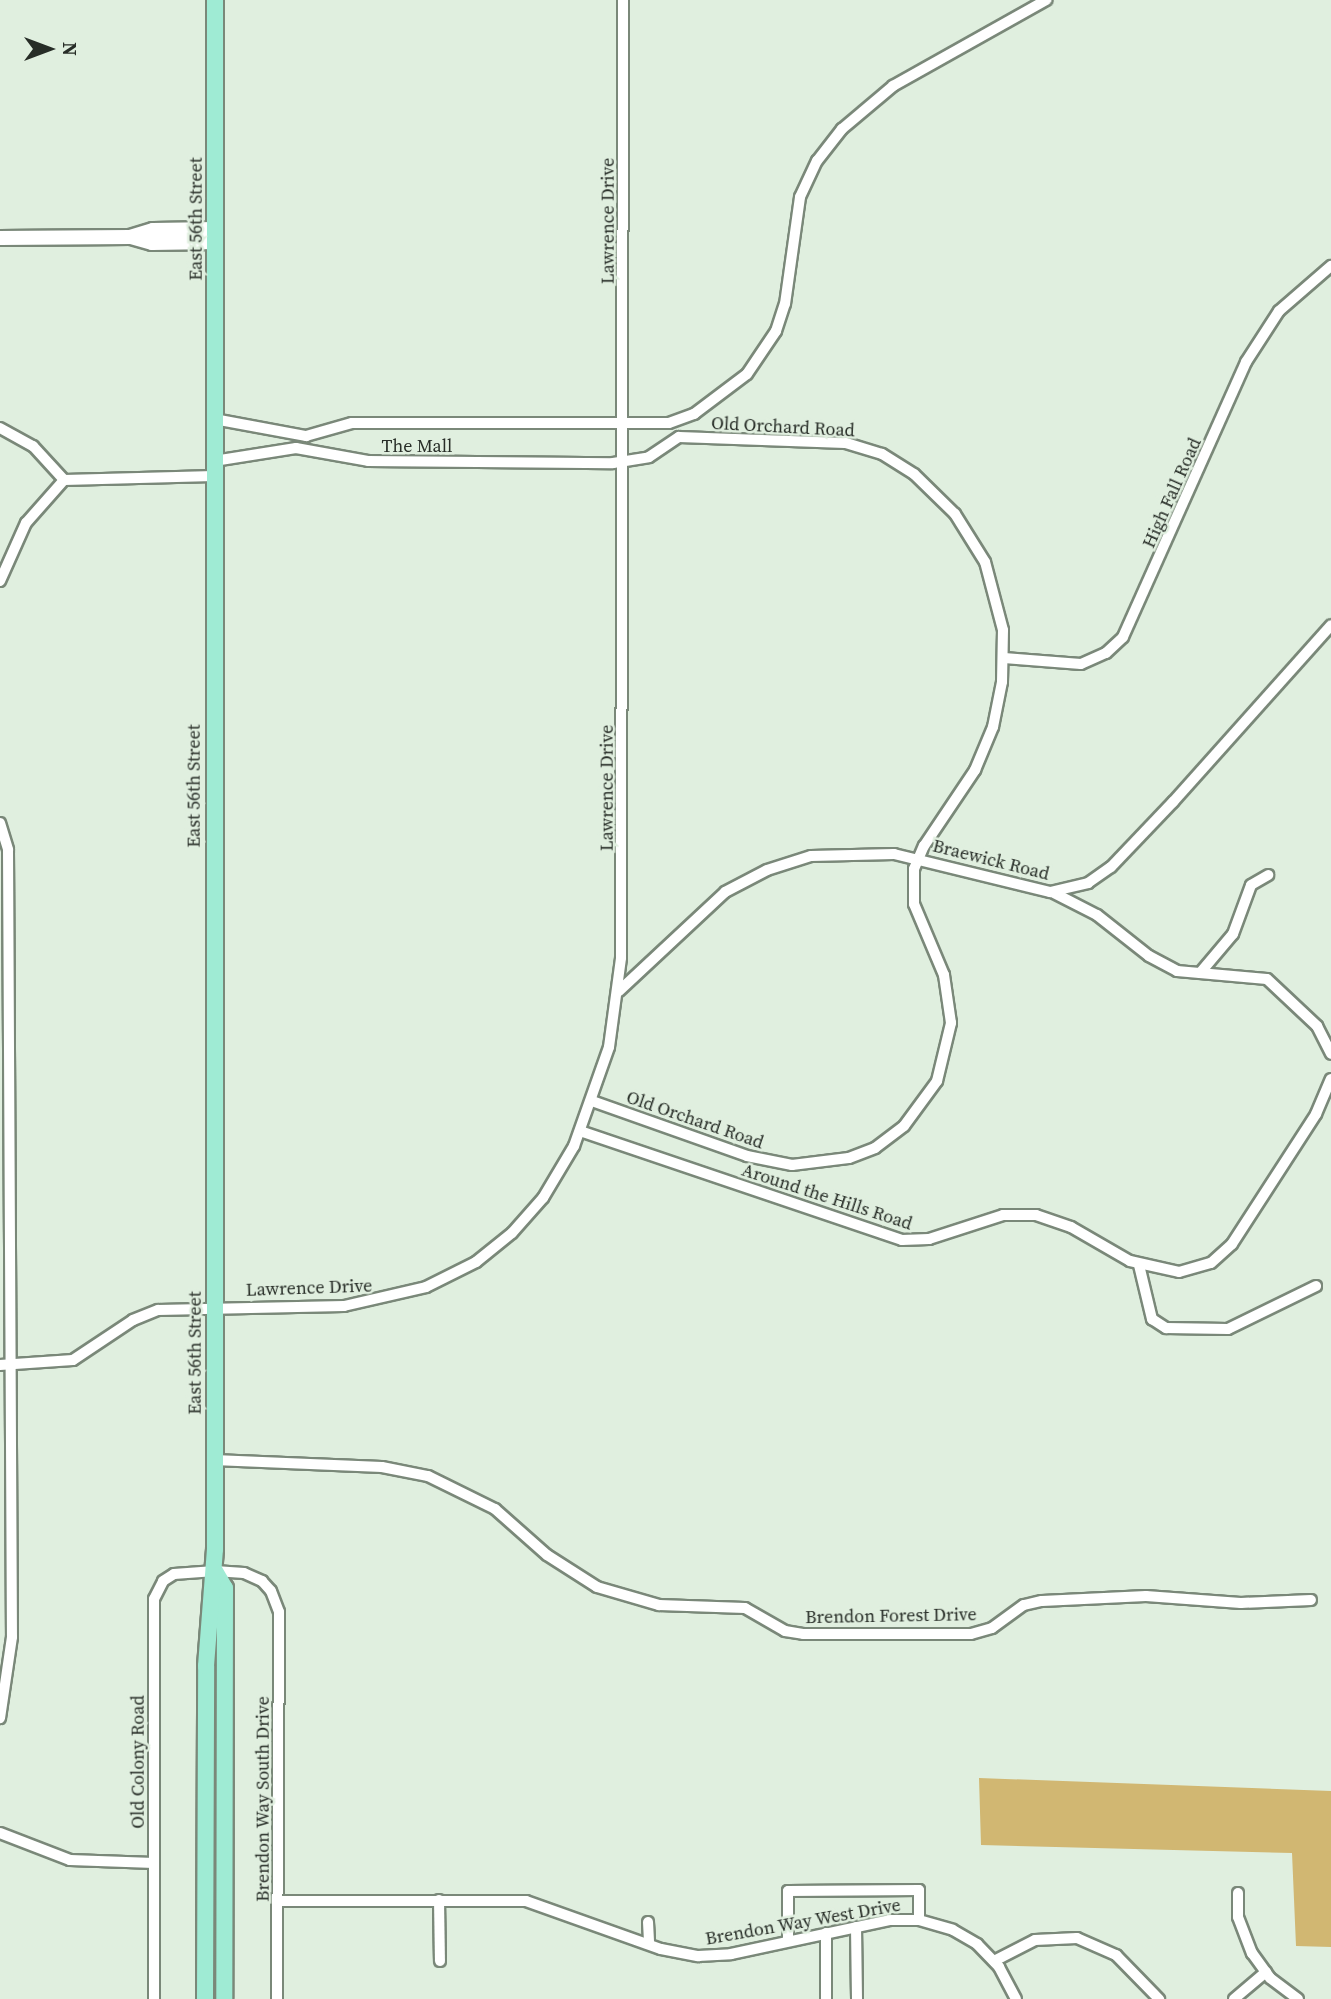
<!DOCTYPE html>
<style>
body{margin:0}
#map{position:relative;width:1331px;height:1999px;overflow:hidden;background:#e0efdf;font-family:"Source Serif 4",serif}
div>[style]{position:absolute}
.forest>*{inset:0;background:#d1b772}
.roads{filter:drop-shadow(2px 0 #7a8879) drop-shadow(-2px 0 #7a8879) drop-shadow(0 2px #7a8879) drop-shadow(0 -2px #7a8879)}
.minor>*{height:10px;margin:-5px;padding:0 5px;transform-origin:5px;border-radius:5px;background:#fff}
.secondary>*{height:14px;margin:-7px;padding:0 7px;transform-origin:7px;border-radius:7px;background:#fff}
.primary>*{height:16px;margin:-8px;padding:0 8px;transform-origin:8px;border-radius:8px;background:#9febd4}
span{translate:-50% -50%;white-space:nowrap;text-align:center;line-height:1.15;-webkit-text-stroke:5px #e0efdf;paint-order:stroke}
.street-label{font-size:18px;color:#272d27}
.north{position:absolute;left:14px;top:14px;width:70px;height:70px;-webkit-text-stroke:5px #e0efdf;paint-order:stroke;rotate:90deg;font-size:19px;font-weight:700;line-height:28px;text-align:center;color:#272d27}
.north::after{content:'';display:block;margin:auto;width:24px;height:32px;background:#272d27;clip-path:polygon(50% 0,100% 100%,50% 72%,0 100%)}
</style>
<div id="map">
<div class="forest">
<div style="clip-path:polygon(979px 1778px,1331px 1791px,1331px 1947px,1296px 1946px,1292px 1853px,981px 1845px)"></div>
</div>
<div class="roads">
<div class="minor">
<div style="left:214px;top:419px;width:94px;rotate:10.5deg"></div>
<div style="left:306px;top:436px;width:48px;rotate:-15.8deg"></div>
<div style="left:352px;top:423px;width:317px"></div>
<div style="left:669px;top:423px;width:27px;rotate:-20deg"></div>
<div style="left:694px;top:414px;width:66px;rotate:-37deg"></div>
<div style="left:747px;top:374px;width:52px;rotate:-56deg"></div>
<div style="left:776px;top:331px;width:28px;rotate:-72deg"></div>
<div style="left:785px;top:304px;width:108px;rotate:-82deg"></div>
<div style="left:800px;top:197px;width:40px;rotate:-65deg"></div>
<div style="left:817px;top:161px;width:41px;rotate:-52deg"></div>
<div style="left:842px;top:129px;width:67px;rotate:-40.1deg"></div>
<div style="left:893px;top:86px;width:176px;rotate:-29.3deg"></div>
<div style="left:0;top:428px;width:38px;rotate:29deg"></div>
<div style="left:33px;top:446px;width:46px;rotate:47.6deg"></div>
<div style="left:214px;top:461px;width:83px;rotate:-9deg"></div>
<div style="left:296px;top:448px;width:73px;rotate:10.2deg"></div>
<div style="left:368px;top:461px;width:245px;rotate:0.5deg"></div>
<div style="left:613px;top:463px;width:36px;rotate:-9deg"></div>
<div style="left:649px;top:457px;width:36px;rotate:-34deg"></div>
<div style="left:64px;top:480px;width:150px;rotate:-1.5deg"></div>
<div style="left:0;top:581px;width:64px;rotate:-65.9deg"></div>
<div style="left:26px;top:523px;width:57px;rotate:-48.5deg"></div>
<div style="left:1004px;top:658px;width:77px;rotate:4.5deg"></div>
<div style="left:1081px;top:664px;width:27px;rotate:-24deg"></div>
<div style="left:1106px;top:653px;width:23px;rotate:-43deg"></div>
<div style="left:1123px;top:637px;width:301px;rotate:-65.9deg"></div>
<div style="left:1246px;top:362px;width:61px;rotate:-57.1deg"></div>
<div style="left:1279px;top:311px;width:69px;rotate:-40.9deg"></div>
<div style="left:0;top:823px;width:28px;rotate:73deg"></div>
<div style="left:8px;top:850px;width:787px;rotate:89.71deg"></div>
<div style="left:12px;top:1637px;width:82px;rotate:98.4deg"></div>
<div style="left:1054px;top:893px;width:48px;rotate:27.1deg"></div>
<div style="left:1097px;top:915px;width:66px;rotate:38.3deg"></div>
<div style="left:1149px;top:956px;width:32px;rotate:28deg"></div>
<div style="left:1177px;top:971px;width:90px;rotate:5.1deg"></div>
<div style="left:1267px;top:979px;width:69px;rotate:43.2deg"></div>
<div style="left:1317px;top:1026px;width:31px;rotate:63deg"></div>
<div style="left:1200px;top:973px;width:51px;rotate:-49.8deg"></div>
<div style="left:1233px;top:934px;width:52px;rotate:-69.8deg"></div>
<div style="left:1251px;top:885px;width:20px;rotate:-30deg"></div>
<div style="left:619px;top:991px;width:145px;rotate:-43deg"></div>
<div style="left:725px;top:892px;width:47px;rotate:-27.6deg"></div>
<div style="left:767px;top:870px;width:46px;rotate:-17.7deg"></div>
<div style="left:811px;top:856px;width:83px;rotate:-1.4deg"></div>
<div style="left:894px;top:854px;width:161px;rotate:13.7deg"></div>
<div style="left:1050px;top:892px;width:39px;rotate:-13deg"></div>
<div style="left:1088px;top:883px;width:28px;rotate:-35deg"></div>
<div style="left:1111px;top:867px;width:90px;rotate:-46.4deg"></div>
<div style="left:1173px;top:802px;width:237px;rotate:-48.2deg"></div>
<div style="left:592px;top:1101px;width:164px;rotate:19.5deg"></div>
<div style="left:747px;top:1156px;width:46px;rotate:11.3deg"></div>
<div style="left:792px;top:1165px;width:57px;rotate:-7deg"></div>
<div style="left:849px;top:1158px;width:28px;rotate:-21deg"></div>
<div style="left:875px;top:1148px;width:36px;rotate:-37deg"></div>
<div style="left:904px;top:1126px;width:56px;rotate:-53.7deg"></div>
<div style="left:937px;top:1081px;width:60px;rotate:-76.4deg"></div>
<div style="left:951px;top:1023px;width:49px;rotate:-98.3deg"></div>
<div style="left:944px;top:975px;width:77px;rotate:-112.9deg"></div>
<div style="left:914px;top:904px;width:35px;rotate:-90deg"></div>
<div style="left:914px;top:869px;width:25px;rotate:-67deg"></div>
<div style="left:924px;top:846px;width:92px;rotate:-56.1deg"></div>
<div style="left:975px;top:770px;width:47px;rotate:-67.3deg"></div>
<div style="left:993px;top:727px;width:46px;rotate:-78.7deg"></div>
<div style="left:1002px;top:682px;width:52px;rotate:-88.9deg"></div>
<div style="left:1003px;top:630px;width:70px;rotate:-104.8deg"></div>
<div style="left:985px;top:562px;width:57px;rotate:-122deg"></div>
<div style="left:955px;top:514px;width:57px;rotate:-135.7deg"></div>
<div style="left:914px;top:474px;width:38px;rotate:-148deg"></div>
<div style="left:882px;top:454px;width:39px;rotate:-163deg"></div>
<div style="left:845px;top:443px;width:166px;rotate:-177.9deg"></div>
<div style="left:580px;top:1131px;width:340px;rotate:18.7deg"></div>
<div style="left:902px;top:1240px;width:27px;rotate:-2deg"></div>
<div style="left:929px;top:1239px;width:78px;rotate:-18deg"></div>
<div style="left:1003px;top:1215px;width:33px"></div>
<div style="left:1036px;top:1215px;width:37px;rotate:19deg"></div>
<div style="left:1071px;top:1227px;width:68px;rotate:30deg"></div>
<div style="left:1130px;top:1261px;width:50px;rotate:12.7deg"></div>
<div style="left:1179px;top:1272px;width:33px;rotate:-16deg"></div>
<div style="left:1211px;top:1263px;width:28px;rotate:-42deg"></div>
<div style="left:1232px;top:1244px;width:155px;rotate:-57.1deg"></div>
<div style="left:1316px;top:1114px;width:38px;rotate:-67deg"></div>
<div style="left:1139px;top:1265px;width:56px;rotate:76.5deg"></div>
<div style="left:1152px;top:1319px;width:17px;rotate:33deg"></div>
<div style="left:1166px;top:1328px;width:62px;rotate:0.9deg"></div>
<div style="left:1228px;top:1329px;width:98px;rotate:-26deg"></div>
<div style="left:0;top:1365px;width:73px;rotate:-3.9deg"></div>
<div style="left:73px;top:1360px;width:72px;rotate:-33.7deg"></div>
<div style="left:133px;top:1320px;width:27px;rotate:-22deg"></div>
<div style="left:158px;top:1310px;width:186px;rotate:-1.2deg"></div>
<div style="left:344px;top:1306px;width:84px;rotate:-13deg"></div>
<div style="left:426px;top:1287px;width:56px;rotate:-26.6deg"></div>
<div style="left:476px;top:1262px;width:46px;rotate:-38.9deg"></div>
<div style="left:512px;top:1233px;width:47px;rotate:-48.5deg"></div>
<div style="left:543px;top:1198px;width:61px;rotate:-59.2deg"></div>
<div style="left:574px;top:1146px;width:105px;rotate:-70.5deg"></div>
<div style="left:609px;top:1047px;width:90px;rotate:-82.3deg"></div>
<div style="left:621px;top:958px;width:958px;rotate:-89.88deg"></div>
<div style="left:214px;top:1460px;width:168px;rotate:2.4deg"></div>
<div style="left:382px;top:1467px;width:47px;rotate:11.1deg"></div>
<div style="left:428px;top:1476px;width:75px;rotate:26.2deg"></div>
<div style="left:495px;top:1509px;width:69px;rotate:41.5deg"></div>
<div style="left:547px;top:1555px;width:59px;rotate:32.6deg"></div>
<div style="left:597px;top:1587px;width:65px;rotate:16.2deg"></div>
<div style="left:659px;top:1605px;width:86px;rotate:2deg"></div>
<div style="left:745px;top:1608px;width:46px;rotate:29.9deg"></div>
<div style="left:785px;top:1631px;width:18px;rotate:9deg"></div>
<div style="left:803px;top:1634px;width:168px"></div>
<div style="left:971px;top:1634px;width:22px;rotate:-16deg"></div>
<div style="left:992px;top:1628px;width:39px;rotate:-36deg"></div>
<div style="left:1024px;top:1605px;width:18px;rotate:-13deg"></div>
<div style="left:1042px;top:1601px;width:104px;rotate:-2.8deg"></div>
<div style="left:1146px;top:1596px;width:95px;rotate:4.2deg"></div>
<div style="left:1241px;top:1603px;width:70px;rotate:-2.5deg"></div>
<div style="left:0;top:1833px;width:75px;rotate:21.1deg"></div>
<div style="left:70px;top:1860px;width:84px;rotate:2deg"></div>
<div style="left:1238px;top:1893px;width:24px;rotate:90deg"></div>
<div style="left:1238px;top:1917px;width:39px;rotate:69deg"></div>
<div style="left:1252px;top:1953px;width:31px;rotate:54deg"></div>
<div style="left:1270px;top:1978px;width:35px;rotate:37deg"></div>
<div style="left:439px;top:1900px;width:61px;rotate:89.1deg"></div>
<div style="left:278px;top:1901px;width:248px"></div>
<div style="left:526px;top:1901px;width:143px;rotate:19.6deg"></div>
<div style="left:661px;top:1949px;width:38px;rotate:11deg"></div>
<div style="left:698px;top:1956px;width:33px;rotate:-3deg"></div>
<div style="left:731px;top:1954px;width:162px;rotate:-12.1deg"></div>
<div style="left:889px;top:1920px;width:30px"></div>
<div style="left:919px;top:1920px;width:35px;rotate:16deg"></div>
<div style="left:953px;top:1930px;width:28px;rotate:30deg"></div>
<div style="left:977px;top:1944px;width:32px;rotate:46deg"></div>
<div style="left:999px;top:1967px;width:36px;rotate:62deg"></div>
<div style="left:648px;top:1922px;width:22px;rotate:87deg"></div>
<div style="left:856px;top:1927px;width:72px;rotate:89.2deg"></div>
<div style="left:826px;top:1933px;width:66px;rotate:90deg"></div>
<div style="left:788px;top:1941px;width:50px;rotate:-90deg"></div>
<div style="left:788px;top:1891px;width:131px;rotate:-0.4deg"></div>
<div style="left:919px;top:1890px;width:30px;rotate:90deg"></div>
<div style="left:994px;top:1961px;width:46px;rotate:-27.1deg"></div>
<div style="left:1035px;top:1940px;width:42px;rotate:-2.7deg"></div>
<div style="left:1077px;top:1938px;width:43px;rotate:23.6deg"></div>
<div style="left:1116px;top:1955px;width:62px;rotate:45.7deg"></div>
<div style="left:154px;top:1999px;width:400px;rotate:-90deg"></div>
<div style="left:154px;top:1599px;width:20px;rotate:-63deg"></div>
<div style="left:163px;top:1581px;width:13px;rotate:-32deg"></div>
<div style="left:174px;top:1574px;width:41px;rotate:-4.2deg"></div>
<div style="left:215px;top:1571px;width:29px;rotate:4deg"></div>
<div style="left:244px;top:1573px;width:20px;rotate:24deg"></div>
<div style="left:262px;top:1581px;width:13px;rotate:48deg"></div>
<div style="left:271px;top:1591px;width:22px;rotate:69deg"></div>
<div style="left:279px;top:1612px;width:387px;rotate:90.3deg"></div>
<div style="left:1234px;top:1999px;width:42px;rotate:-40.2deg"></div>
</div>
<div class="secondary">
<div style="left:131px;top:237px;width:22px;rotate:16deg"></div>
<div style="left:152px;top:243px;width:63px;rotate:-0.9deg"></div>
<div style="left:0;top:238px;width:130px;rotate:-0.4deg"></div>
<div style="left:130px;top:237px;width:24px;rotate:-17deg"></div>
<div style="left:153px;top:230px;width:62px;rotate:-0.9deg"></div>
</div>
<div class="primary">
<div style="left:215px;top:1571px;width:20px;rotate:60deg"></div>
<div style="left:225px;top:1588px;width:411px;rotate:90.1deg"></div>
<div style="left:205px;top:1999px;width:333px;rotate:-89.8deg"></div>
<div style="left:206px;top:1666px;width:117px;rotate:-85.6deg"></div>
<div style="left:215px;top:1549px;width:1549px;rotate:-90deg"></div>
</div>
</div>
<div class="street-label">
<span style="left:196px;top:219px;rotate:-90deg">East 56th Street</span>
<span style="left:608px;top:221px;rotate:-90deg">Lawrence Drive</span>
<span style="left:783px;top:427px;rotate:3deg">Old Orchard Road</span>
<span style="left:417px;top:446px">The Mall</span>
<span style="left:1172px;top:493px;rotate:-66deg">High Fall Road</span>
<span style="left:194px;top:786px;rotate:-90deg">East 56th Street</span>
<span style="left:607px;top:788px;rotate:-90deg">Lawrence Drive</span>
<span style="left:991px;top:860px;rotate:14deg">Braewick Road</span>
<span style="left:695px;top:1120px;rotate:19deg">Old Orchard Road</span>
<span style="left:827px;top:1197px;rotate:18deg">Around the Hills Road</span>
<span style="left:309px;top:1288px;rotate:-2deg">Lawrence Drive</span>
<span style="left:195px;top:1353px;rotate:-90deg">East 56th Street</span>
<span style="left:891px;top:1616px;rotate:-1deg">Brendon Forest Drive</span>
<span style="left:138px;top:1762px;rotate:-90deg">Old Colony Road</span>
<span style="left:263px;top:1799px;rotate:-90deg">Brendon Way South Drive</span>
<span style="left:803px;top:1922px;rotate:-10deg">Brendon Way West Drive</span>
</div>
<div class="north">N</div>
</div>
